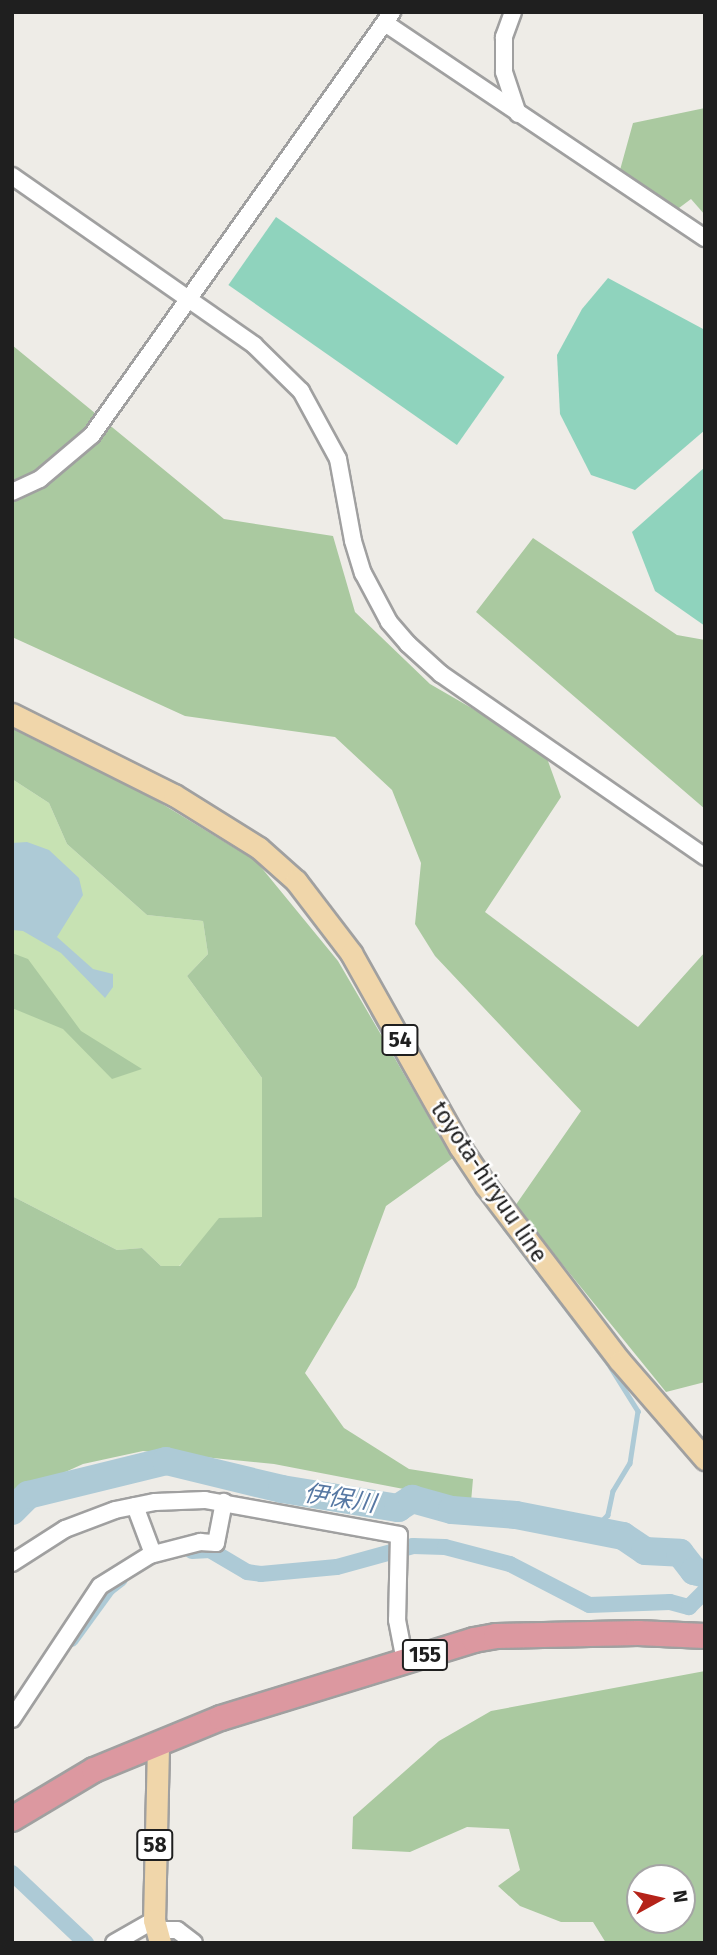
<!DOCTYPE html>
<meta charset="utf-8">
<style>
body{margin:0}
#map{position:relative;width:717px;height:1955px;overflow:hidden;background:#eeece7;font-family:"Fira Sans","Noto Sans JP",sans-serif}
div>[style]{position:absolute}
.grass>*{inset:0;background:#c7e2b3}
.forest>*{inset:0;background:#aac9a0}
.pitch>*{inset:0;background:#8fd3bd;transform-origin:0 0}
.water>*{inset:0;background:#adcad6}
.stream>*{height:4.5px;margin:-2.25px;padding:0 2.25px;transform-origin:2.25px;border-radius:2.25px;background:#adcad6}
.canal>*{height:16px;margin:-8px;padding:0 8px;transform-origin:8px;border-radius:8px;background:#adcad6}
.river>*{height:28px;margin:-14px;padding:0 14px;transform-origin:14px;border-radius:14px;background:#adcad6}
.roads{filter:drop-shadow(2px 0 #a0a0a0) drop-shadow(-2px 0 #a0a0a0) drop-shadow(0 2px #a0a0a0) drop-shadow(0 -2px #a0a0a0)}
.minor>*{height:16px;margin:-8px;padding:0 8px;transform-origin:8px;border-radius:8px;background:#fff}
.major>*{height:21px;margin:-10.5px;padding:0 10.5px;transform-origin:10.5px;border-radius:10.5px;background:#f0d6aa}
.highway>*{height:24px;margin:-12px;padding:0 12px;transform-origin:12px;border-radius:12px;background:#dc98a0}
span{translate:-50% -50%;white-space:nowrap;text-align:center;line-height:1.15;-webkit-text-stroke:5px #fff;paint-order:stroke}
.shield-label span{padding:2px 5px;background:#fff;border:2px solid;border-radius:5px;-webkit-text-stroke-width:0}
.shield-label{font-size:21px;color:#1f1f1f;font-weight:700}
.street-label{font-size:23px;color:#1f1f1f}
.water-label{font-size:24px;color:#5778a3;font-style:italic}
.frame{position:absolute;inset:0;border:14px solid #1f1f1f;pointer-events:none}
.north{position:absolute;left:626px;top:1864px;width:70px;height:70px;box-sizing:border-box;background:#fff;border:2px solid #a5a5a5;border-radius:50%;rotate:82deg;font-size:19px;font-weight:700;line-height:28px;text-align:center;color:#1f1f1f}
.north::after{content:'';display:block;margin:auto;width:24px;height:32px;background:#b52319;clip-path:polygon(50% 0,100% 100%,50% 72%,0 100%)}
</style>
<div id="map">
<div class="grass">
<div style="clip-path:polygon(12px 779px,49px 803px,67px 844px,147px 915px,203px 921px,208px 954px,187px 976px,262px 1078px,262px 1218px,191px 1255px,179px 1266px,161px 1266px,142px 1248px,117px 1250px,12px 1196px)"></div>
</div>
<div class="forest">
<div style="clip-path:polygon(705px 108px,705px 215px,691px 199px,675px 211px,620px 170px,633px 123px)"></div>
<div style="clip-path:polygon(12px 345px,224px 519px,333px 536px,355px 612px,430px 684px,544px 750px,561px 797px,485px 912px,638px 1027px,705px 952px,705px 1382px,666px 1392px,515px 1206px,581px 1111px,435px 956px,415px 924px,421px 863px,392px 790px,335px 737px,185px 716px,12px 637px)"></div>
<div style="clip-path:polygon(533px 538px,677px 635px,705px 640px,705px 809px,476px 612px)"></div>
<div style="clip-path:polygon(12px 724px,131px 785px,256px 861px,338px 961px,453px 1158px,386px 1206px,356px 1287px,305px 1373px,344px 1428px,409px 1469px,473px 1479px,471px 1502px,274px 1464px,143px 1451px,83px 1464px,12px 1496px,12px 1196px,117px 1250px,142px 1248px,161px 1266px,180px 1266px,219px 1218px,262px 1217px,262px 1078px,187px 976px,208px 954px,203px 921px,147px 915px,67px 844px,49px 803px,12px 779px)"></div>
<div style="clip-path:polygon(12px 953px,28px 959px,81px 1031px,142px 1069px,112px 1079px,63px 1029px,12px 1008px)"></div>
<div style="clip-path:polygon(evenodd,705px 1671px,705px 1943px,606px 1943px,593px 1922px,561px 1922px,520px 1906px,498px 1886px,520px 1870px,509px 1829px,467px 1827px,410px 1852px,352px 1849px,353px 1817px,439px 1741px,491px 1711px,705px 1671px,682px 1878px,682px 1920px,640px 1920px,640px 1878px,682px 1878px)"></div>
</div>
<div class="pitch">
<div style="left:276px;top:217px;width:279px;height:83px;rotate:35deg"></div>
<div style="clip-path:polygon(608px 278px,705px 330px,705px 430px,635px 490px,591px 475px,560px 414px,557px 355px,582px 309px)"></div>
<div style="clip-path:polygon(705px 467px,705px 626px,655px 591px,632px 532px)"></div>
</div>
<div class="water">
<div style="clip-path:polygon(27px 842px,49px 850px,79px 878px,83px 895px,57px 937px,93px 969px,113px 974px,113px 987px,105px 998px,61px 953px,23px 931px,12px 930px,12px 843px)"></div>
</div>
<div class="stream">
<div style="left:373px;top:1014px;width:162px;rotate:60.4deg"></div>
<div style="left:505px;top:1228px;width:170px;rotate:52.7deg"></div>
<div style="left:608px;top:1363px;width:57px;rotate:58deg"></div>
<div style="left:638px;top:1411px;width:53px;rotate:98.7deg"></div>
<div style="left:630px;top:1463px;width:33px;rotate:121deg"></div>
<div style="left:613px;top:1491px;width:25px;rotate:102deg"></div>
<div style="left:608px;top:1515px;width:21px;rotate:135deg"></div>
</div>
<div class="canal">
<div style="left:192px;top:1551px;width:18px;rotate:-3deg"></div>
<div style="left:210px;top:1550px;width:43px;rotate:30.7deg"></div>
<div style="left:247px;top:1572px;width:14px;rotate:8deg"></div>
<div style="left:261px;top:1574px;width:76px;rotate:-5.3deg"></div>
<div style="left:337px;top:1567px;width:79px;rotate:-15.4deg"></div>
<div style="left:413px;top:1546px;width:32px;rotate:2deg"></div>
<div style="left:445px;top:1547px;width:67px;rotate:14.7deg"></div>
<div style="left:510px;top:1564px;width:89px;rotate:27.4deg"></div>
<div style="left:589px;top:1605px;width:81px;rotate:-2.1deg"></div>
<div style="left:670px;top:1602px;width:20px;rotate:15deg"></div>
<div style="left:689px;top:1607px;width:23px;rotate:-45deg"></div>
<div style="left:71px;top:1639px;width:63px;rotate:-54deg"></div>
<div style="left:108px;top:1588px;width:15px;rotate:-37deg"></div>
<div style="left:12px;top:1873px;width:102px;rotate:43.4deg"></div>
</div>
<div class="river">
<div style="left:12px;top:1511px;width:23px;rotate:-45deg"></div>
<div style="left:28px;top:1495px;width:142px;rotate:-13.8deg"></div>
<div style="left:166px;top:1461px;width:119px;rotate:13.6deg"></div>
<div style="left:282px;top:1489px;width:118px;rotate:9.3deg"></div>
<div style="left:398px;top:1508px;width:17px;rotate:-33deg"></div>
<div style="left:412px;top:1499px;width:41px;rotate:15.4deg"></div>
<div style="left:452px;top:1510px;width:64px;rotate:4.5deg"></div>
<div style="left:516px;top:1515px;width:109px;rotate:11.1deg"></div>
<div style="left:623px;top:1536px;width:27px;rotate:34deg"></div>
<div style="left:645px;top:1551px;width:35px;rotate:3deg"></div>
<div style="left:680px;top:1553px;width:23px;rotate:52deg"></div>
<div style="left:694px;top:1571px;width:11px;rotate:15deg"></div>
</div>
<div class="roads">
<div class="minor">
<div style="left:513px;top:12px;width:27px;rotate:110deg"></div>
<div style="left:504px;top:37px;width:35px;rotate:90deg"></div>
<div style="left:504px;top:72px;width:44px;rotate:71.6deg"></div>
<div style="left:385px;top:23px;width:386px;rotate:33.9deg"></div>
<div style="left:12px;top:176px;width:295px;rotate:34.9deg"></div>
<div style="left:254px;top:345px;width:66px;rotate:44.4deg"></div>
<div style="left:301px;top:391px;width:77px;rotate:61.4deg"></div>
<div style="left:338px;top:459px;width:83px;rotate:79.6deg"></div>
<div style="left:353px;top:541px;width:34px;rotate:73deg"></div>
<div style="left:363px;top:573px;width:55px;rotate:62deg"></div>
<div style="left:389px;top:622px;width:29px;rotate:49deg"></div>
<div style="left:408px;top:644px;width:45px;rotate:42.3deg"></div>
<div style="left:441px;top:674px;width:321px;rotate:34.7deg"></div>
<div style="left:12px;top:492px;width:31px;rotate:-25deg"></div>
<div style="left:40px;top:479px;width:68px;rotate:-40.2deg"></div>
<div style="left:92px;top:435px;width:519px;rotate:-54.65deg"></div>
<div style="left:135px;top:1506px;width:51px;rotate:69.4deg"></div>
<div style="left:12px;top:1563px;width:63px;rotate:-32.7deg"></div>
<div style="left:65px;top:1529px;width:53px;rotate:-20.8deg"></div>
<div style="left:115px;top:1510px;width:41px;rotate:-11.3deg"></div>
<div style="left:155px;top:1502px;width:50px;rotate:-2.3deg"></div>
<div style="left:205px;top:1500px;width:197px;rotate:10.2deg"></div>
<div style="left:399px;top:1535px;width:85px;rotate:91.3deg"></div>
<div style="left:397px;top:1620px;width:42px;rotate:79deg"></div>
<div style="left:12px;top:1719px;width:159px;rotate:-56.5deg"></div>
<div style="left:100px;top:1586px;width:59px;rotate:-31.8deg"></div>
<div style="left:150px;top:1555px;width:52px;rotate:-14.6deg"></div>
<div style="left:200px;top:1542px;width:16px;rotate:4deg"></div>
<div style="left:216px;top:1543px;width:42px;rotate:-79deg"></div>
<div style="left:156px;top:1930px;width:21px"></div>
<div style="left:177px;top:1930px;width:21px;rotate:37deg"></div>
<div style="left:114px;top:1943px;width:46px;rotate:-29.9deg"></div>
</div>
<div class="major">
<div style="left:12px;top:714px;width:181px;rotate:26.6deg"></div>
<div style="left:174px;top:795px;width:100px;rotate:31.9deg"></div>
<div style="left:259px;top:848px;width:50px;rotate:41.7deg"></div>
<div style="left:296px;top:881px;width:91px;rotate:52.6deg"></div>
<div style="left:351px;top:953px;width:223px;rotate:60.7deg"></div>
<div style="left:460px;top:1147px;width:47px;rotate:56.3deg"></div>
<div style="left:486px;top:1186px;width:220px;rotate:52.6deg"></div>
<div style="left:620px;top:1361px;width:130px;rotate:49.1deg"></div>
<div style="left:158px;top:1746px;width:174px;rotate:91.3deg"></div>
<div style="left:154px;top:1920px;width:24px;rotate:75deg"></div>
</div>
<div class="highway">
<div style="left:12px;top:1819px;width:96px;rotate:-30.9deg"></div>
<div style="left:94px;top:1770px;width:137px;rotate:-22.3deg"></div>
<div style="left:221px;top:1718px;width:265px;rotate:-17.1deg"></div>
<div style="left:474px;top:1640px;width:22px;rotate:-10deg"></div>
<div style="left:496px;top:1636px;width:142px;rotate:-1.2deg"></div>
<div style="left:638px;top:1633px;width:67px;rotate:2.6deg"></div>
</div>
</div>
<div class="shield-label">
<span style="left:400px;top:1040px">54</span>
<span style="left:425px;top:1655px">155</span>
<span style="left:155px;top:1845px">58</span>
</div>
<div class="street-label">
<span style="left:489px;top:1182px;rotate:56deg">toyota-hiryuu line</span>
</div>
<div class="water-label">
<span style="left:340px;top:1499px;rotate:9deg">伊保川</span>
</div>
<div class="frame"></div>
<div class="north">N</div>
</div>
